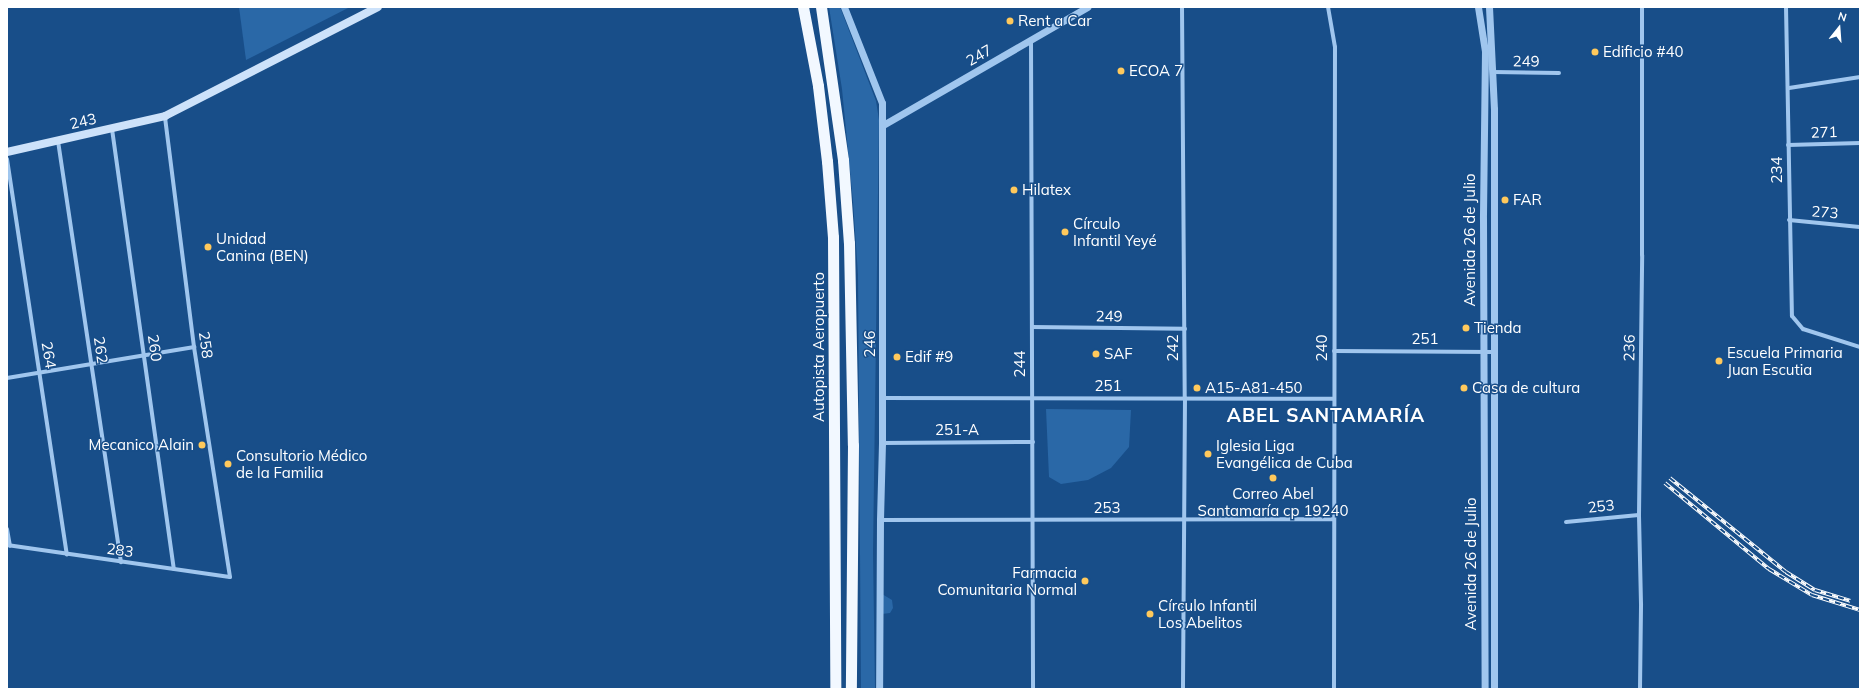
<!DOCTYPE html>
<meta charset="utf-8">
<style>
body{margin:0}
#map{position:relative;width:1867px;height:696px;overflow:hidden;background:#184e89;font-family:Mulish,sans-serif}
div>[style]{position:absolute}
.green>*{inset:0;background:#2a68a7}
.minor>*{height:4px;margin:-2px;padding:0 2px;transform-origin:2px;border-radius:2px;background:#a0c6ee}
.tertiary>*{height:7px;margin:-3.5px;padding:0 3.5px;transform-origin:3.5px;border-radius:3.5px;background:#a0c6ee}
.secondary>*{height:8px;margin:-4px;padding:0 4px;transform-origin:4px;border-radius:4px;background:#cde2fa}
.trunk>*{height:11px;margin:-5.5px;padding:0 5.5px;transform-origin:5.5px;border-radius:5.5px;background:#f2f8ff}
.rail>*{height:3.5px;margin-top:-1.75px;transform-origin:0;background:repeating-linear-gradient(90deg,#184e89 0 6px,#fff 0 12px);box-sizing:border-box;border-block:1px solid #fff}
.dots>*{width:11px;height:11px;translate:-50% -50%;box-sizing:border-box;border:2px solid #184e89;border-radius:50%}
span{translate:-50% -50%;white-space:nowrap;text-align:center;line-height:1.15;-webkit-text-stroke:3px #184e89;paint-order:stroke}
.poi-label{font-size:15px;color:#fff}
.left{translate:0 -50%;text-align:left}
.right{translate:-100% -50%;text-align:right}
.street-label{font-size:15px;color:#fff}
.district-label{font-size:19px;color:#fff;font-weight:700;letter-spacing:1px}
.frame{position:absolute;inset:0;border:8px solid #fff;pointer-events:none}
.north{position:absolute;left:1819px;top:8px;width:40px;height:40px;-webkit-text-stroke:3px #184e89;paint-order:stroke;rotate:17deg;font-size:11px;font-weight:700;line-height:16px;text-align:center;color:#fff}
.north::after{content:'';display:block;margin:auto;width:14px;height:18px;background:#fff;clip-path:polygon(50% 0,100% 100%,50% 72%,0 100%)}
</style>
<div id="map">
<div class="green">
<div style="clip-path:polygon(239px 7px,350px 7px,246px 60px)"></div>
<div style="clip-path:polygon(829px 7px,840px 7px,876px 101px,879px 120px,873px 552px,875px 689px,861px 689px,858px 275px,853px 201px,842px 89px)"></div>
<div style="clip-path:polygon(1046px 409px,1131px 410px,1129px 447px,1111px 468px,1088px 480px,1061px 484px,1049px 477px)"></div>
<div style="clip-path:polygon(882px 594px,892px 600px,893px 608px,890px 613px,882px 614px)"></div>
</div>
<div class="minor">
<div style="left:1182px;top:7px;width:391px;rotate:89.6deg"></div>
<div style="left:1185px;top:398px;width:291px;rotate:90.4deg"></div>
<div style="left:1328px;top:7px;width:41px;rotate:80.1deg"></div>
<div style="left:1335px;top:47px;width:642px;rotate:90.09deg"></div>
<div style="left:1786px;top:7px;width:309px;rotate:88.9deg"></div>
<div style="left:1792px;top:316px;width:17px;rotate:50deg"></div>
<div style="left:1803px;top:329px;width:60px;rotate:17.5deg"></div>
<div style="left:1031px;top:40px;width:649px;rotate:89.82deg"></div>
<div style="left:1493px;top:72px;width:66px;rotate:0.9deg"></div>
<div style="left:1789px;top:88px;width:72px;rotate:-8.8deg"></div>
<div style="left:112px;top:129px;width:444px;rotate:82deg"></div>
<div style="left:58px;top:141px;width:426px;rotate:81.5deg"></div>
<div style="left:1788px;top:145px;width:72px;rotate:-1.6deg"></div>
<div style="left:7px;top:159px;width:400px;rotate:81.4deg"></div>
<div style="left:1789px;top:220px;width:71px;rotate:5.6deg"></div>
<div style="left:1032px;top:327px;width:153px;rotate:0.7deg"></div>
<div style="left:1334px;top:351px;width:159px;rotate:0.4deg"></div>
<div style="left:7px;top:378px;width:190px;rotate:-9.4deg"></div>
<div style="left:882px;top:398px;width:451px;rotate:0.1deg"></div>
<div style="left:882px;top:443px;width:151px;rotate:-0.4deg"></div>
<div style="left:880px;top:520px;width:454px;rotate:-0.1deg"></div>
<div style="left:1566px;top:522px;width:73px;rotate:-5.5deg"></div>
<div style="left:7px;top:529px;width:17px;rotate:80deg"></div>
<div style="left:7px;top:545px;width:225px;rotate:8.2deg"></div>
<div style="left:230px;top:577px;width:233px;rotate:-98.9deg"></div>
<div style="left:194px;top:347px;width:233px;rotate:-97.2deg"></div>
<div style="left:1640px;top:689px;width:85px;rotate:-89.3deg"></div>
<div style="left:1641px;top:604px;width:89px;rotate:-91.3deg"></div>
<div style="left:1639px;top:515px;width:260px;rotate:-89.3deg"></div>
<div style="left:1642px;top:255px;width:248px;rotate:-90deg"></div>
</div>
<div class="tertiary">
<div style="left:844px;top:7px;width:103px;rotate:68.4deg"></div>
<div style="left:882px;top:103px;width:340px;rotate:90deg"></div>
<div style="left:882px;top:443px;width:77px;rotate:91.5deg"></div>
<div style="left:880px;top:520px;width:169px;rotate:90.3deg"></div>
<div style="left:1478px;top:7px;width:45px;rotate:81deg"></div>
<div style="left:1485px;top:51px;width:168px;rotate:90.7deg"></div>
<div style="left:1483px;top:219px;width:470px;rotate:89.8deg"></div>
<div style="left:1489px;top:7px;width:102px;rotate:87.2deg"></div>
<div style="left:1494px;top:109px;width:580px;rotate:90deg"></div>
<div style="left:883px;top:125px;width:236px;rotate:-30deg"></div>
</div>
<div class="secondary">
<div style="left:7px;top:152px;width:162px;rotate:-12.8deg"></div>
<div style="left:165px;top:116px;width:239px;rotate:-27.1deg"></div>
</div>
<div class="trunk">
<div style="left:803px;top:7px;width:80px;rotate:79.2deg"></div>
<div style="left:818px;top:86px;width:76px;rotate:83.2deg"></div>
<div style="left:827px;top:161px;width:76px;rotate:85.5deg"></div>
<div style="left:833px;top:237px;width:452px;rotate:89.7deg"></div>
<div style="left:821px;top:7px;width:155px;rotate:81.8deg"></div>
<div style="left:843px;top:160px;width:83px;rotate:85.9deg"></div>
<div style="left:849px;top:243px;width:202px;rotate:88.9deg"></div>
<div style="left:853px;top:445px;width:244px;rotate:90.5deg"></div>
</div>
<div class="rail">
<div style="left:1670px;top:478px;width:149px;rotate:39deg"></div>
<div style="left:1786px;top:572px;width:34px;rotate:32deg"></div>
<div style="left:1815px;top:590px;width:37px;rotate:17deg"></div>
<div style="left:1665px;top:483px;width:135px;rotate:39.6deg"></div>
<div style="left:1769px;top:569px;width:50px;rotate:31.2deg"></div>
<div style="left:1812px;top:595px;width:50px;rotate:17.4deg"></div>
</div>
<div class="dots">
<div style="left:1010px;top:21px;background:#ffc95c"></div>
<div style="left:1595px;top:52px;background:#ffc95c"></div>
<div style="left:1121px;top:71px;background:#ffc95c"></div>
<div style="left:1014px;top:190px;background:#ffc95c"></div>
<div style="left:1505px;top:200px;background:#ffc95c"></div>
<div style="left:1065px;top:232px;background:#ffc95c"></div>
<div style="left:208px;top:247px;background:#ffc95c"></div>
<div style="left:1466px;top:328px;background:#ffc95c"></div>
<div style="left:1096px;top:354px;background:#ffc95c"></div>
<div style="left:897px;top:357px;background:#ffc95c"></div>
<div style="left:1719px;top:361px;background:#ffc95c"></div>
<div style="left:1197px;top:388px;background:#ffc95c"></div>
<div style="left:1464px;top:388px;background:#ffc95c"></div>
<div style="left:202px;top:445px;background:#ffc95c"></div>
<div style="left:1208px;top:454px;background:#ffc95c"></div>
<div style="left:228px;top:464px;background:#ffc95c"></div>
<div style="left:1273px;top:478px;background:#ffc95c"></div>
<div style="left:1085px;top:581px;background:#ffc95c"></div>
<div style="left:1150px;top:614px;background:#ffc95c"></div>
</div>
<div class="poi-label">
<span class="left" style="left:1018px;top:21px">Rent a Car</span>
<span class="left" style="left:1603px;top:52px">Edificio #40</span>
<span class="left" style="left:1129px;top:71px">ECOA 7</span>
<span class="left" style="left:1022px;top:190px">Hilatex</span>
<span class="left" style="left:1513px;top:200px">FAR</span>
<span class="left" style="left:1073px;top:232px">Círculo<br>Infantil Yeyé</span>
<span class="left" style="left:216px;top:247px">Unidad<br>Canina (BEN)</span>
<span class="left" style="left:1474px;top:328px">Tienda</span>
<span class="left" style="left:1727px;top:361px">Escuela Primaria<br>Juan Escutia</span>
<span class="left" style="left:1104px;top:354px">SAF</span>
<span class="left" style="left:905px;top:357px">Edif #9</span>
<span class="left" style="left:1205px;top:388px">A15-A81-450</span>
<span class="left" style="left:1472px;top:388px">Casa de cultura</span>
<span class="right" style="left:194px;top:445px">Mecanico Alain</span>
<span class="left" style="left:1216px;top:454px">Iglesia Liga<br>Evangélica de Cuba</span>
<span class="left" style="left:236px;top:464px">Consultorio Médico<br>de la Familia</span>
<span style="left:1273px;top:502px">Correo Abel<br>Santamaría cp 19240</span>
<span class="right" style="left:1077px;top:581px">Farmacia<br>Comunitaria Normal</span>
<span class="left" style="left:1158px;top:614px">Círculo Infantil<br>Los Abelitos</span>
</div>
<div class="street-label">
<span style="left:979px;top:55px;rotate:-30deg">247</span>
<span style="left:1526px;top:61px;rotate:1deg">249</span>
<span style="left:83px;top:121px;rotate:-13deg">243</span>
<span style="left:1824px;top:132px;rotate:-2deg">271</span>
<span style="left:1777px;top:170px;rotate:-90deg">234</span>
<span style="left:1825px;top:212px;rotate:5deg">273</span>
<span style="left:1470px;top:240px;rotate:-90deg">Avenida 26 de Julio</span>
<span style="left:1109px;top:316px;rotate:1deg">249</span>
<span style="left:1425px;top:339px">251</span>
<span style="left:870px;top:344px;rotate:-90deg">246</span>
<span style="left:206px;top:345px;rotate:82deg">258</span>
<span style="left:819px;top:347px;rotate:-90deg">Autopista Aeropuerto</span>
<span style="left:155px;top:348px;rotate:82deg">260</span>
<span style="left:1173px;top:348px;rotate:-90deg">242</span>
<span style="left:1322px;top:348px;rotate:-90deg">240</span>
<span style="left:1629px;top:348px;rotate:-89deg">236</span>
<span style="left:101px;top:350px;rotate:82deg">262</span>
<span style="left:49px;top:355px;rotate:81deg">264</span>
<span style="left:1020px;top:364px;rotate:-90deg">244</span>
<span style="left:1108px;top:386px">251</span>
<span style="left:957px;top:430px">251-A</span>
<span style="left:1601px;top:506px;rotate:-6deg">253</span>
<span style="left:1107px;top:508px">253</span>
<span style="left:120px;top:550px;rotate:8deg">283</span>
<span style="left:1471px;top:564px;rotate:-90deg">Avenida 26 de Julio</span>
</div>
<div class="district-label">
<span style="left:1326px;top:416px">ABEL SANTAMARÍA</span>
</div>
<div class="frame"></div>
<div class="north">N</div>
</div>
